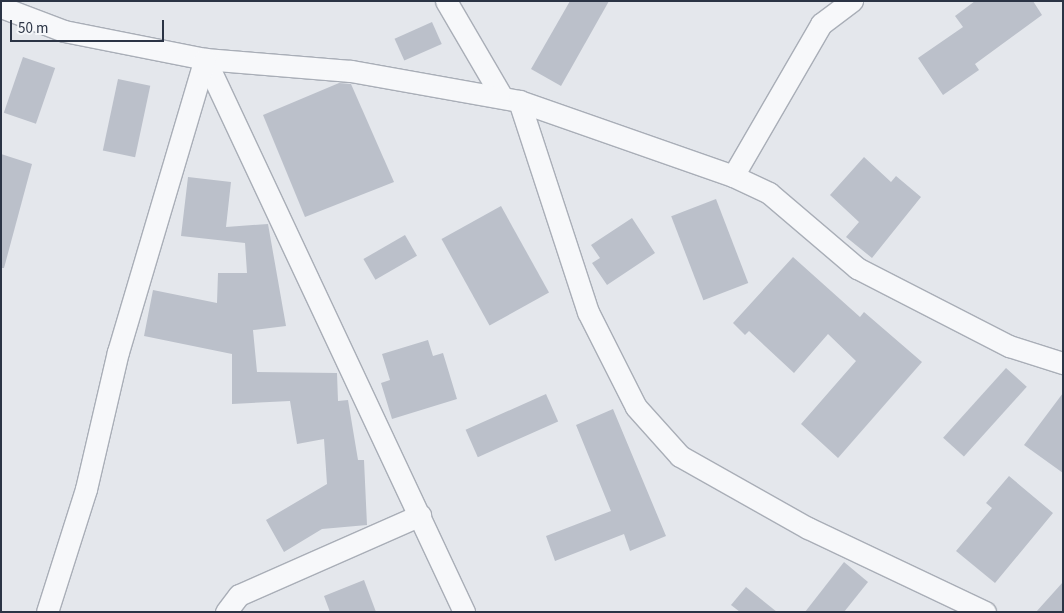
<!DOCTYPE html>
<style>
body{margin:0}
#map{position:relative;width:1064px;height:613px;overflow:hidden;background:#e4e7ec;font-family:"Source Sans 3",sans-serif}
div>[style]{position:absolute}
.building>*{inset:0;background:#bbc0ca;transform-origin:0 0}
.roads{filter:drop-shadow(1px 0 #a9aeb7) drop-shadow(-1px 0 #a9aeb7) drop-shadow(0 1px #a9aeb7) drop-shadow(0 -1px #a9aeb7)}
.street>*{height:21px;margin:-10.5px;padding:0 10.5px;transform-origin:10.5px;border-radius:10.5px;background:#f7f8fa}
span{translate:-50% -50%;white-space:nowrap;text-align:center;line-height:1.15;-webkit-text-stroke:4px #f4f6f9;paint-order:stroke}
.frame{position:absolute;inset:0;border:2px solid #2b3445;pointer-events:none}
.scale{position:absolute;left:10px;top:20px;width:154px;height:22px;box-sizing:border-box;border:2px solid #2b3445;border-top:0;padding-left:6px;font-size:15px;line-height:18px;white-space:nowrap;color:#2b3445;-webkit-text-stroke:4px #f4f6f9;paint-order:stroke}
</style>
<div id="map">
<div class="building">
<div style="clip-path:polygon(570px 1px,609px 1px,561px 86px,531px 69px)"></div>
<div style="clip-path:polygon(975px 1px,1033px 1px,1042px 15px,975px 64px,979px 70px,943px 95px,918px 58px,963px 27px,955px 16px)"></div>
<div style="left:432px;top:22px;width:24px;height:41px;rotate:66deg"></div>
<div style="left:23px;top:57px;width:34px;height:59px;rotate:19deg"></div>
<div style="left:118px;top:79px;width:33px;height:73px;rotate:12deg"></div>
<div style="clip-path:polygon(339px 83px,351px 84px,394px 182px,305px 217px,263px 115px)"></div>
<div style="clip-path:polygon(1px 154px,32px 164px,4px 268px,1px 268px)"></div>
<div style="clip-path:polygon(864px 157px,891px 182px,896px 176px,921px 197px,872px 258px,846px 237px,859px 222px,830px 195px)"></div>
<div style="clip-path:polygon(188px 177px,231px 182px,226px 227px,268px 224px,286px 326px,253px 330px,257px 372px,337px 373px,338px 401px,348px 400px,358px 460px,364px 460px,367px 525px,322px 529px,284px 552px,266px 520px,327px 484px,324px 439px,297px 444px,290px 401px,232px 404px,232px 354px,144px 336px,153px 290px,217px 303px,218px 273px,247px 273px,245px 243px,181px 236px)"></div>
<div style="left:716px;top:199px;width:90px;height:48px;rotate:69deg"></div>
<div style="left:501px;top:206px;width:99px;height:68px;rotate:61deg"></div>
<div style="clip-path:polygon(632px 218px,655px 253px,607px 285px,592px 263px,600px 258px,591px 245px)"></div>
<div style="left:405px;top:235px;width:24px;height:48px;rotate:60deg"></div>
<div style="clip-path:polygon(793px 257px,860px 317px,864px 312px,922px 362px,838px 458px,801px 424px,856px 361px,828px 334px,794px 373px,749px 331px,745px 335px,733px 323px)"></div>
<div style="clip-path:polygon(428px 340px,433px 356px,443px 353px,457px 399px,392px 419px,381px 383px,390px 380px,382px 354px)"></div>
<div style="left:1006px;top:368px;width:28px;height:94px;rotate:42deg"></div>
<div style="clip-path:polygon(1063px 393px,1063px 473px,1024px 445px)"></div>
<div style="left:546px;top:394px;width:30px;height:88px;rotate:66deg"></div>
<div style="clip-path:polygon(613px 409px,666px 536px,630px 551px,624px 534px,555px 561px,546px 536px,611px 511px,576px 425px)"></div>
<div style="clip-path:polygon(1009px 476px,1053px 513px,995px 583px,956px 551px,992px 508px,986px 503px)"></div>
<div style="clip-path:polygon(844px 562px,868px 582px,844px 612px,805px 612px)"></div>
<div style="clip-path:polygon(364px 580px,376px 612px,330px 612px,324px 596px)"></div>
<div style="clip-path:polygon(1063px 582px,1063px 612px,1036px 612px)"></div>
<div style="clip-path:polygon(746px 587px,777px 612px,740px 612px,731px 605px)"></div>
</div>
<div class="roads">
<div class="street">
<div style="left:446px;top:1px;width:109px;rotate:59.7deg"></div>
<div style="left:1px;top:7px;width:67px;rotate:20.9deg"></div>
<div style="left:64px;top:31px;width:144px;rotate:11.2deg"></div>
<div style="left:205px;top:59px;width:146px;rotate:4.7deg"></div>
<div style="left:351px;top:71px;width:171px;rotate:10.1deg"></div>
<div style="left:519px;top:101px;width:227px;rotate:19.3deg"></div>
<div style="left:733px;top:176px;width:40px;rotate:25deg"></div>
<div style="left:769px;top:193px;width:116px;rotate:40.4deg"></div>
<div style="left:857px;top:268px;width:171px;rotate:27.2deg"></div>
<div style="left:1009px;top:346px;width:57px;rotate:17.5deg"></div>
<div style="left:205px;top:59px;width:611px;rotate:64.9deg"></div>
<div style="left:519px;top:101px;width:222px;rotate:71.9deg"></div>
<div style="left:588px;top:312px;width:106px;rotate:63.2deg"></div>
<div style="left:636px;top:407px;width:66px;rotate:48.1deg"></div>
<div style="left:680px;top:456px;width:147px;rotate:29.4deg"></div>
<div style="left:808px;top:528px;width:196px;rotate:25.4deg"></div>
<div style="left:733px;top:176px;width:176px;rotate:-59.9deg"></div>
<div style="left:821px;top:24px;width:39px;rotate:-37deg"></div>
<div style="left:47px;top:612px;width:129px;rotate:-72.4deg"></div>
<div style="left:86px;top:489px;width:141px;rotate:-76.9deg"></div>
<div style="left:118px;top:352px;width:306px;rotate:-73.5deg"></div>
<div style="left:226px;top:612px;width:21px;rotate:-53deg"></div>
<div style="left:239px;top:595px;width:198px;rotate:-23.8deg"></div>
</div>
</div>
<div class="frame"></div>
<div class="scale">50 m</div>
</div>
